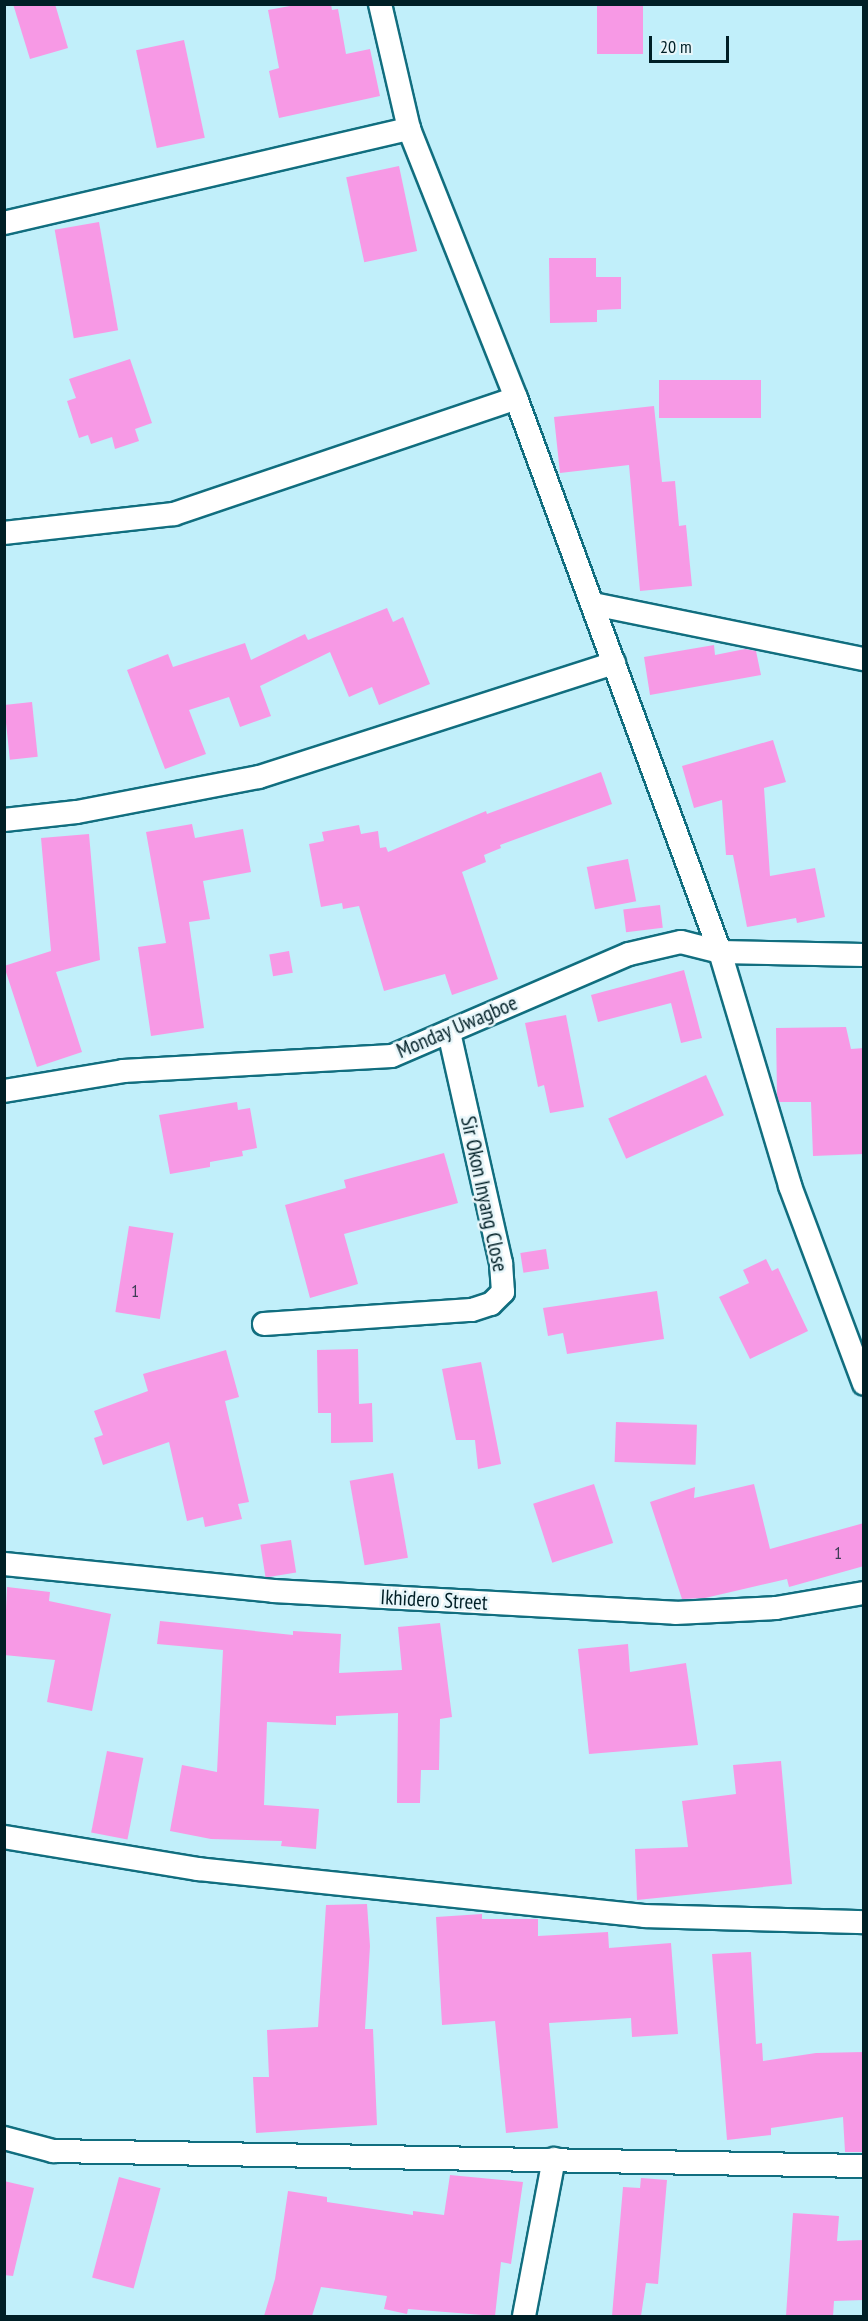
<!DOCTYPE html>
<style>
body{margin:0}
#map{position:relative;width:868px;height:2321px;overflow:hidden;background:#c1effa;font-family:"PT Sans Narrow",sans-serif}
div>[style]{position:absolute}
.building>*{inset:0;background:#f799e5;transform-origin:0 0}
.roads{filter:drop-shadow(2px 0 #116e7f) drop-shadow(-2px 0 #116e7f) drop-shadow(0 2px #116e7f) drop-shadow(0 -2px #116e7f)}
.street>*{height:22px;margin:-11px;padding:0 11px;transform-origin:11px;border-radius:11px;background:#fff}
span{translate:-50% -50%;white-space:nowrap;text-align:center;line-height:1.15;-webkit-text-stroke:5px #e7f6fa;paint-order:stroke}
.number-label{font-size:18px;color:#3e3e56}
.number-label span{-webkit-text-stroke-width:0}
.street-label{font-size:21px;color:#001f26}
.frame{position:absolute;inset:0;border:6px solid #001f26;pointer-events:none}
.scale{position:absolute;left:649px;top:36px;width:80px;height:27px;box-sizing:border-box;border:3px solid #001f26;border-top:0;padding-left:8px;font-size:18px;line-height:21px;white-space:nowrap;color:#001f26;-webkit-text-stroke:4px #e7f6fa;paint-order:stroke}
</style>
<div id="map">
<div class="building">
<div style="clip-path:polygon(13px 4px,55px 4px,68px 48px,30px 59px)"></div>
<div style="clip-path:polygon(301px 4px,331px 4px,332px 10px,338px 9px,346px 54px,370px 49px,380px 96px,279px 118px,269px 71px,279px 68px,268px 10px)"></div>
<div style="left:597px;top:4px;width:46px;height:50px"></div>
<div style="left:184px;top:40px;width:100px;height:49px;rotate:78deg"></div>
<div style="left:399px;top:166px;width:87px;height:54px;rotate:78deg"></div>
<div style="left:99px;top:222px;width:110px;height:45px;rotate:80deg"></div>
<div style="clip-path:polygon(549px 258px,596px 258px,596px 277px,621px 277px,621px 309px,597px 310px,597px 322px,550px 323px)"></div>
<div style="clip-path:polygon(130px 359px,152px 423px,135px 429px,139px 441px,115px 449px,112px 437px,91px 444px,88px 435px,79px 438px,67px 401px,76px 398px,69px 379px)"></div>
<div style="left:659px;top:380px;width:102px;height:38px"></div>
<div style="clip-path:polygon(654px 406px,662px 482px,675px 481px,679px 526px,686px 525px,692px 586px,640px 591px,629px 465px,560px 473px,554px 417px)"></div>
<div style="clip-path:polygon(387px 608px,393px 622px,403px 617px,430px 684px,379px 705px,372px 687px,349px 697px,330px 652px,260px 686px,271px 716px,240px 727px,229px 697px,189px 710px,206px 754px,165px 769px,127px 670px,168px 654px,173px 667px,245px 643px,251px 660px,305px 634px,308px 640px)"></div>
<div style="clip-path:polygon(714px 645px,715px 655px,745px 649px,756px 651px,761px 675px,650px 695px,644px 657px)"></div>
<div style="left:32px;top:702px;width:55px;height:28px;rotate:84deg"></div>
<div style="clip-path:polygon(773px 740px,786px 782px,764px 788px,770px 876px,815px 868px,825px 917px,797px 923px,796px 918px,747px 927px,733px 855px,726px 855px,722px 800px,694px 808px,682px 766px)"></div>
<div style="clip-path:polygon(601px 772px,612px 804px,500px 845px,501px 848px,484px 855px,486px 862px,462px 872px,498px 979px,452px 995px,445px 974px,384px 991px,359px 906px,343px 909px,342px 903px,321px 907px,309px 844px,324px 841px,322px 832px,359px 825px,361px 834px,378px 831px,380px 848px,386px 847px,388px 852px,486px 811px,487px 814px)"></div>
<div style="clip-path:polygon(192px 824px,195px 838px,243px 829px,251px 872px,203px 881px,210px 919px,189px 922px,204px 1028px,151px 1036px,138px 947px,166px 943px,146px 832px)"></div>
<div style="clip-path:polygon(89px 834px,100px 960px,56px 972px,82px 1052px,37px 1067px,4px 966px,51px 951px,41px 838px)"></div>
<div style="left:628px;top:859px;width:43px;height:42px;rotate:79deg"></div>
<div style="left:660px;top:905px;width:23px;height:37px;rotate:83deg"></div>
<div style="left:289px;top:951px;width:22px;height:20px;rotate:80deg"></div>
<div style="clip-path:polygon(684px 970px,702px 1038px,681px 1043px,671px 1003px,598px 1022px,591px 995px)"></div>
<div style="clip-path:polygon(566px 1015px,584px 1107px,550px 1113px,544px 1085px,538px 1087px,525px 1023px)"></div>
<div style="clip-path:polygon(846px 1027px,851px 1049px,864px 1048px,864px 1154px,813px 1156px,811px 1102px,779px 1102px,777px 1095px,776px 1028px)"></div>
<div style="left:706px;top:1075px;width:44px;height:107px;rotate:66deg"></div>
<div style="clip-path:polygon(237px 1102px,238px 1110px,250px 1108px,257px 1148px,242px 1151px,243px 1156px,210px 1162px,210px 1167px,170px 1174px,159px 1115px)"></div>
<div style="clip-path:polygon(444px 1153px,458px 1203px,344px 1234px,358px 1284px,310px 1298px,285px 1205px,346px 1188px,344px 1180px)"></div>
<div style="left:129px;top:1226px;width:45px;height:87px;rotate:9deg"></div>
<div style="left:546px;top:1249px;width:20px;height:26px;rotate:81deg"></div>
<div style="clip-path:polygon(766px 1259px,772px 1271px,778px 1268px,808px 1331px,750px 1359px,719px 1297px,749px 1283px,743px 1270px)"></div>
<div style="clip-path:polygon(657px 1291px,664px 1339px,567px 1354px,563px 1333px,548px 1336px,543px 1308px)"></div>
<div style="clip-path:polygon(358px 1349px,359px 1404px,372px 1403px,373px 1442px,331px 1443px,331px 1413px,318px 1413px,317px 1350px)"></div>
<div style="clip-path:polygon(226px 1350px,239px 1397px,225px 1401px,249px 1502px,238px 1504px,242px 1519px,205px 1527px,203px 1517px,187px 1521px,169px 1442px,103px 1465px,94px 1438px,103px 1435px,94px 1411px,148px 1391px,143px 1374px)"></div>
<div style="clip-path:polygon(481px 1362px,501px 1464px,478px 1469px,475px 1440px,456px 1440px,442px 1369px)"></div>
<div style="left:616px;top:1422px;width:81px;height:40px;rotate:2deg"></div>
<div style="left:393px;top:1473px;width:86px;height:44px;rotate:80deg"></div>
<div style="left:594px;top:1484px;width:62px;height:64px;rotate:72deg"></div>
<div style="clip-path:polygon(754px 1484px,770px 1549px,864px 1523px,864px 1566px,789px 1587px,787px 1579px,705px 1598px,682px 1599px,650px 1502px,695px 1487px,694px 1498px)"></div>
<div style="left:291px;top:1540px;width:33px;height:31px;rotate:81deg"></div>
<div style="clip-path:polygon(7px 1587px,50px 1592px,49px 1601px,111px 1614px,92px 1711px,47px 1702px,55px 1660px,4px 1655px)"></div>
<div style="clip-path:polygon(160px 1621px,293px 1635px,293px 1631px,341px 1634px,339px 1673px,402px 1670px,398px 1627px,440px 1623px,452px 1717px,440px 1719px,439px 1770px,421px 1770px,420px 1803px,397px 1803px,398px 1713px,336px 1716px,336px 1725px,267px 1722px,264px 1805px,319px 1809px,316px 1849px,281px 1846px,282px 1841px,211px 1839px,170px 1831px,182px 1765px,217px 1772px,223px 1650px,157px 1644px)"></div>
<div style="clip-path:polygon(628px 1644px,630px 1672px,686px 1663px,698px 1745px,589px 1754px,578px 1649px)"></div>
<div style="left:107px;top:1751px;width:37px;height:83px;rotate:11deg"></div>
<div style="clip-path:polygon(781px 1761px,792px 1884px,637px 1900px,635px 1849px,688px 1847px,682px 1801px,736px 1794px,733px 1765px)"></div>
<div style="clip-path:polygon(367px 1904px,370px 1946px,365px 2029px,373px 2029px,377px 2125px,256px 2133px,253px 2077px,269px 2077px,267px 2030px,318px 2027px,326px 1905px)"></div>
<div style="clip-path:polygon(482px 1914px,482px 1919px,538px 1919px,538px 1936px,608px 1932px,609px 1948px,671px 1943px,678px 2034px,632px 2037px,631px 2018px,549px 2023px,558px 2128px,506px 2133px,495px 2021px,442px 2025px,436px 1917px)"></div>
<div style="clip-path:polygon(751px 1952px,756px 2044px,762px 2043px,763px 2061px,816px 2053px,864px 2052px,864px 2152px,845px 2152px,843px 2117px,771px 2128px,771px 2135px,727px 2140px,712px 1954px)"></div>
<div style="clip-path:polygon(450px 2175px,523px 2182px,511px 2264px,501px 2262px,495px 2316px,408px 2309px,407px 2314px,384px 2309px,387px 2296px,321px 2287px,312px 2316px,264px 2316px,275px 2279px,288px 2191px,327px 2197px,327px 2202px,413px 2215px,413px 2211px,444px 2215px)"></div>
<div style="left:119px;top:2177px;width:43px;height:104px;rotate:15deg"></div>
<div style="clip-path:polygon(641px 2178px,667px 2180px,658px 2284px,646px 2283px,641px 2316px,612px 2316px,623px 2187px,640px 2188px)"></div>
<div style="clip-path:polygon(4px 2181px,34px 2188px,13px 2276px,4px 2275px)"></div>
<div style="clip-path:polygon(793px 2213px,839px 2216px,837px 2241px,864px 2240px,864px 2300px,834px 2301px,833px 2316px,786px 2316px)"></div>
</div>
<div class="roads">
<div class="street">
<div style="left:380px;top:4px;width:128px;rotate:76.9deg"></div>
<div style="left:409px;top:129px;width:289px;rotate:68.3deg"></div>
<div style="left:516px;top:398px;width:590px;rotate:69.78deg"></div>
<div style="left:720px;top:952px;width:244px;rotate:73.3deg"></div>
<div style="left:790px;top:1186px;width:211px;rotate:69.5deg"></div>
<div style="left:4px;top:223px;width:416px;rotate:-13.1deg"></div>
<div style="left:4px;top:533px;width:171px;rotate:-6.4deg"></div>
<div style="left:174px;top:514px;width:361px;rotate:-18.7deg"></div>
<div style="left:593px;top:604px;width:277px;rotate:11.5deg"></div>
<div style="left:4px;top:820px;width:73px;rotate:-6.3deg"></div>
<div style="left:77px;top:812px;width:185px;rotate:-10.9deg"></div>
<div style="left:259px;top:777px;width:373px;rotate:-17.8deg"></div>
<div style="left:4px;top:1091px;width:121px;rotate:-9.5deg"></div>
<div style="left:123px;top:1071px;width:269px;rotate:-3.2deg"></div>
<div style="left:392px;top:1056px;width:258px;rotate:-23.3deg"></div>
<div style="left:629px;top:954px;width:53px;rotate:-13deg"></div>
<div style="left:681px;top:942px;width:40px;rotate:14.4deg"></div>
<div style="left:720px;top:952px;width:144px;rotate:1.2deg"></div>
<div style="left:264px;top:1324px;width:208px;rotate:-3.9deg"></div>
<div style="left:472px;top:1310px;width:20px;rotate:-18deg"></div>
<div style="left:491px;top:1304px;width:17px;rotate:-45deg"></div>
<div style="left:503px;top:1292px;width:29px;rotate:-94deg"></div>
<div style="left:501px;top:1263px;width:237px;rotate:-102.7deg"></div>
<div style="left:4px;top:1564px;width:270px;rotate:5.7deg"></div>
<div style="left:273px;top:1591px;width:403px;rotate:3.1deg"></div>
<div style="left:675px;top:1613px;width:101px;rotate:-2.8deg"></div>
<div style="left:776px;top:1608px;width:89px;rotate:-9.7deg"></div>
<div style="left:4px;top:1837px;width:197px;rotate:9.4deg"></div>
<div style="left:198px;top:1869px;width:449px;rotate:6deg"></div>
<div style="left:645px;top:1916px;width:219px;rotate:1.6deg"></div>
<div style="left:4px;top:2138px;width:51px;rotate:14.9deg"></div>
<div style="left:53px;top:2151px;width:811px;rotate:1.06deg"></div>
<div style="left:524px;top:2316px;width:160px;rotate:-79.2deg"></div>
</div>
</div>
<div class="number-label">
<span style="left:135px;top:1291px">1</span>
<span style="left:838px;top:1553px">1</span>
</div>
<div class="street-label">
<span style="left:457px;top:1027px;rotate:-23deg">Monday Uwagboe</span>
<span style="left:484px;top:1194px;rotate:78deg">Sir Okon Inyang Close</span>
<span style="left:434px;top:1600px;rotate:3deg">Ikhidero Street</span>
</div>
<div class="frame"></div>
<div class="scale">20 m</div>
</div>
